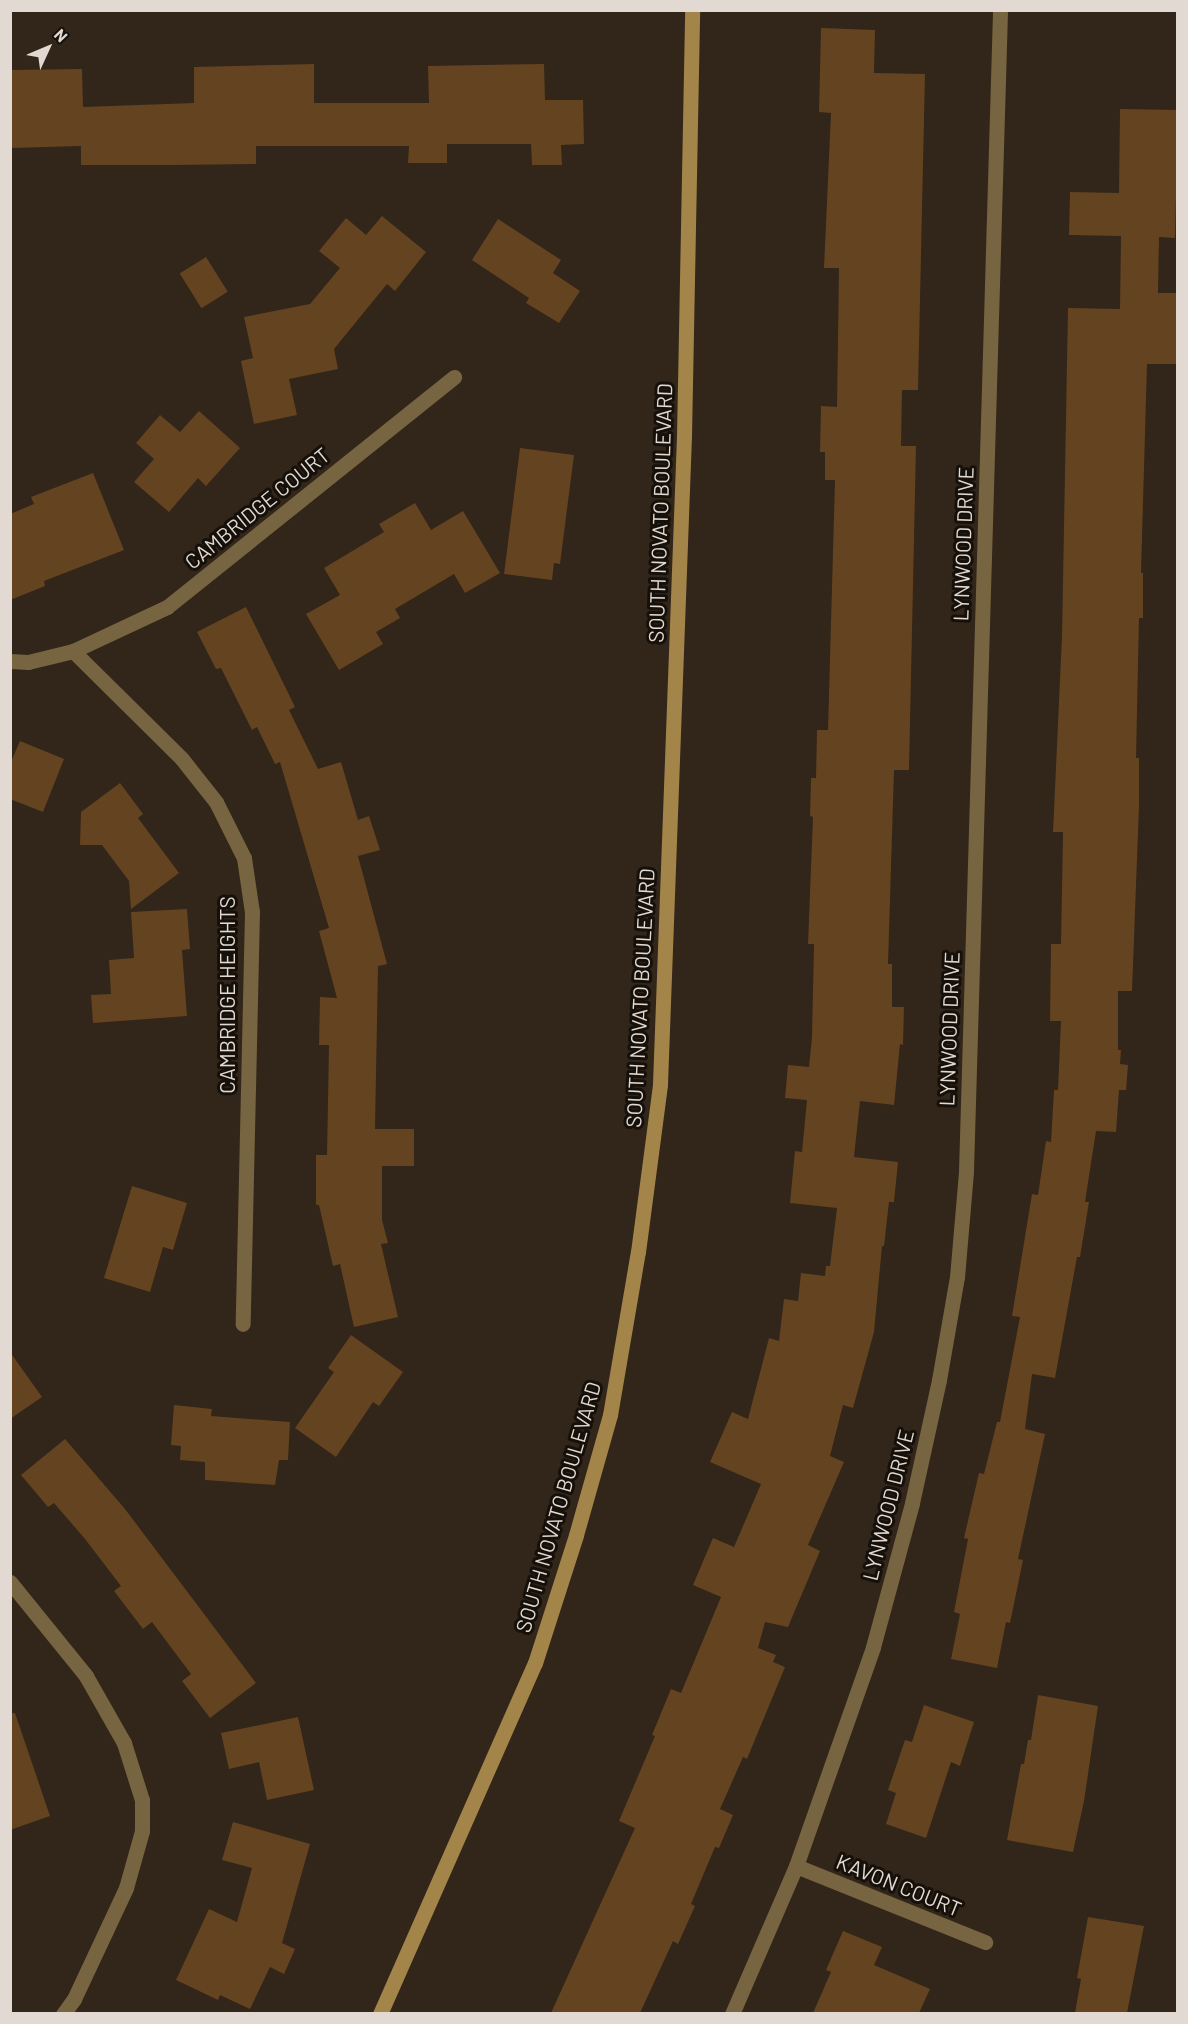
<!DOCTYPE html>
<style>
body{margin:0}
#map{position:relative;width:1188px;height:2024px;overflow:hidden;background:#322519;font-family:Barlow,sans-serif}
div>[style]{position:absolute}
.building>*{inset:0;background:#644320;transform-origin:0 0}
.street>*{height:15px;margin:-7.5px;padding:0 7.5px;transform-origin:7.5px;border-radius:7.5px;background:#776440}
.secondary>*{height:15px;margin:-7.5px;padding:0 7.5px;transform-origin:7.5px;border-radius:7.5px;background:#a3854a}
span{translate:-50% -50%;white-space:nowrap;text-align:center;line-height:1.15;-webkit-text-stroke:6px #15100a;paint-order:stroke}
.street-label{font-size:21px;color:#e2dad2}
.frame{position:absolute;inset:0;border:12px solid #e2dad2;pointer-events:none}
.north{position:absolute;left:18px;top:18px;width:60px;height:60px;-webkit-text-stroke:4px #15100a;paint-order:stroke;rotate:46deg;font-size:16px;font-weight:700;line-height:24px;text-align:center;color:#e2dad2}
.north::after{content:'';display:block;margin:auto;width:21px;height:27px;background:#e2dad2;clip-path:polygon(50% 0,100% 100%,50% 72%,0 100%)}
</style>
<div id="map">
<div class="building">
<div style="clip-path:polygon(821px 28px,875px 30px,874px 73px,925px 74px,918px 390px,902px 390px,901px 446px,916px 446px,909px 770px,894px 770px,888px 964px,892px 964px,892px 1007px,904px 1007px,903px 1045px,900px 1044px,894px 1105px,860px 1101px,854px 1157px,898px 1162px,894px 1202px,889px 1202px,884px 1246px,882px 1246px,874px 1332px,853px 1408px,843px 1405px,830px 1456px,844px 1462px,808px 1545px,820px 1551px,788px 1627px,765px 1622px,758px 1648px,776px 1655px,773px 1662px,785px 1667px,747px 1759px,743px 1757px,720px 1809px,733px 1815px,719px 1848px,715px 1847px,691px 1904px,695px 1906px,678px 1944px,673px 1941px,640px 2013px,551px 2013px,635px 1828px,619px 1821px,655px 1736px,652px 1735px,671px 1689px,681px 1693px,721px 1597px,693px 1585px,713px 1538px,734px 1547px,761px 1484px,710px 1462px,732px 1412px,748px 1419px,769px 1338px,779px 1341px,784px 1299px,798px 1301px,801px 1273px,825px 1276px,826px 1266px,830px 1266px,837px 1208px,790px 1203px,795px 1151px,802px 1152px,807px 1100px,785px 1098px,788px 1065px,809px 1067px,812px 1037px,814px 944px,808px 944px,813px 817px,810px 816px,811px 778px,816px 778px,817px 730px,828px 730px,835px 480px,825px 480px,825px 452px,820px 452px,821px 406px,837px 407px,839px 268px,824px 268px,831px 113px,819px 112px)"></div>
<div style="clip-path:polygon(314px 64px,314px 103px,429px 103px,428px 66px,544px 64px,545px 100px,583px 100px,584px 144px,561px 145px,562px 165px,532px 165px,531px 144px,447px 144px,447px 163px,408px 163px,409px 146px,256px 146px,256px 164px,171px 165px,81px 165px,81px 146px,10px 148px,10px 70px,82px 69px,83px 107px,194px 103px,194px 67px)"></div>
<div style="clip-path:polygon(1120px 109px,1178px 110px,1175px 238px,1159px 237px,1158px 293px,1178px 293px,1178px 364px,1147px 364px,1141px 573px,1143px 573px,1143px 618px,1139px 618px,1136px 758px,1139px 758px,1139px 806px,1132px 991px,1118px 991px,1118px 1050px,1121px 1050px,1120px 1064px,1128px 1065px,1126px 1090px,1119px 1090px,1116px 1132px,1096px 1131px,1085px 1202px,1089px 1202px,1080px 1257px,1077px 1257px,1055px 1378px,1032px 1374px,1025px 1429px,1045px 1434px,1018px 1559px,1023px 1560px,1010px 1623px,1006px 1622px,997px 1668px,951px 1659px,960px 1614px,954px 1612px,968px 1539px,964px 1538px,979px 1473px,984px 1474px,997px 1422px,1000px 1422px,1020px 1317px,1012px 1316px,1032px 1194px,1038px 1195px,1046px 1141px,1051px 1142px,1054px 1090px,1058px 1090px,1061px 1021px,1050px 1021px,1051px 944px,1061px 944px,1063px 832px,1053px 832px,1062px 636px,1068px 308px,1120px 309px,1121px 236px,1069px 235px,1070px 192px,1119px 193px)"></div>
<div style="clip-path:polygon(382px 216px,426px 252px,395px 291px,387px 284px,334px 349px,338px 369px,289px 379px,297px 415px,254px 424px,241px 361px,253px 358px,244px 317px,310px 304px,340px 268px,319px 251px,346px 218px,366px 235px)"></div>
<div style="clip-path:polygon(498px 219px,561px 260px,553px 273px,580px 291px,559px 323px,526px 303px,529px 298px,472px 260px)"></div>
<div style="left:206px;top:257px;width:41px;height:31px;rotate:58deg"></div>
<div style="clip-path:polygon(199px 411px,240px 448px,206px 486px,198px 478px,169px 512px,134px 482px,154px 459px,136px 443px,160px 415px,180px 432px)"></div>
<div style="clip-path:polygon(520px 448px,574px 455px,560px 564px,554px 563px,552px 580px,504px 574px)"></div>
<div style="clip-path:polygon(93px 473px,124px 550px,44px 581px,45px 586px,10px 600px,10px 514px,34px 504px,31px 497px)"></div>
<div style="clip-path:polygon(415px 503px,431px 530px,463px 511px,500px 573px,465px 593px,454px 574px,395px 609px,400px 618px,376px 632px,383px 644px,339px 670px,306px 614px,340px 595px,324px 568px,384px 532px,379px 524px)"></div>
<div style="clip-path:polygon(246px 607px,295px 707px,289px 710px,318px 769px,341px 762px,358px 820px,369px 816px,380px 850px,358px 856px,387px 964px,378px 966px,375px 1129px,414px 1129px,414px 1166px,382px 1166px,382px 1220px,388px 1243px,381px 1244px,398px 1317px,354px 1327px,340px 1264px,333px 1266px,319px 1205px,316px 1205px,316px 1155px,327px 1155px,329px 1045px,319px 1045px,320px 997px,337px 998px,319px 931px,329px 928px,280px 762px,275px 764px,257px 727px,252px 730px,221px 668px,216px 669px,197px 632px)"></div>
<div style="clip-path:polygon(20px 741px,64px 759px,43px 812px,10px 799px,10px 764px)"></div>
<div style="clip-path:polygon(120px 783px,143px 814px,138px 818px,179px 873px,131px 909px,129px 881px,102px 845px,80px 845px,81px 812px)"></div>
<div style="clip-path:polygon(187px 909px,190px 949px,182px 950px,187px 1016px,93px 1023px,91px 995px,111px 994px,109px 960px,134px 958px,131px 912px)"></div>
<div style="clip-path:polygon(132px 1186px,187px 1203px,173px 1250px,163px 1247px,150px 1292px,104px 1278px)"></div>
<div style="clip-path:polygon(351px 1335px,403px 1372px,379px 1406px,373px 1402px,336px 1457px,295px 1428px,334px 1372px,328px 1368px)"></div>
<div style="clip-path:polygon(10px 1352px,42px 1397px,10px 1419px)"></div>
<div style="clip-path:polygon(174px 1405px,212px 1409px,211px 1416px,290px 1422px,288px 1460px,279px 1460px,275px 1485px,205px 1480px,205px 1462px,180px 1460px,181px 1446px,171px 1445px)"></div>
<div style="clip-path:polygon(65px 1439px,125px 1509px,256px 1683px,210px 1718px,182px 1681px,191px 1674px,152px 1622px,143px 1629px,114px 1591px,121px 1586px,85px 1539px,54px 1503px,48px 1507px,21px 1475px)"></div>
<div style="clip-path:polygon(1038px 1695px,1098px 1706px,1084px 1801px,1073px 1852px,1007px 1840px,1021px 1764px,1024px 1764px,1028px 1740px,1031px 1740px)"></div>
<div style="clip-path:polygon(924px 1705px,974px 1722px,960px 1766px,951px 1762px,926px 1838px,886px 1824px,896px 1793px,888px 1790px,905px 1740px,912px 1742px)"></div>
<div style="clip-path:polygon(10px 1713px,15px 1713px,50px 1816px,10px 1830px)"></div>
<div style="clip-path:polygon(298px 1717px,314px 1790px,267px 1800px,259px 1762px,229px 1769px,221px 1733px)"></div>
<div style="clip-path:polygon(233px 1822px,310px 1844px,282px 1943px,295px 1949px,284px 1974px,270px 1967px,250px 2009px,220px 1995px,218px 2000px,176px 1980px,209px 1909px,237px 1922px,252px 1868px,222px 1860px)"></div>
<div style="clip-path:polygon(1088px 1917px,1144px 1926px,1127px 2013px,1075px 2013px,1081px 1979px,1077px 1978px)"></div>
<div style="clip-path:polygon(843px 1931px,882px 1947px,874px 1965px,930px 1989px,919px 2013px,813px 2013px,831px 1972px,826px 1970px)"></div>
</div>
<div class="street">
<div style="left:73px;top:651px;width:153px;rotate:44.7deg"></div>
<div style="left:182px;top:759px;width:55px;rotate:51.7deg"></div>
<div style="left:216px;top:802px;width:63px;rotate:63.4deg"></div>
<div style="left:244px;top:858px;width:55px;rotate:81.6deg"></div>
<div style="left:252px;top:912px;width:412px;rotate:91.3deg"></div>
<div style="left:10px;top:661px;width:18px;rotate:3deg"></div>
<div style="left:28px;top:662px;width:46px;rotate:-13.7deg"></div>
<div style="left:73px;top:651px;width:104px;rotate:-25.1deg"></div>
<div style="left:167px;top:607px;width:368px;rotate:-38.7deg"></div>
<div style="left:10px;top:1582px;width:121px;rotate:51deg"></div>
<div style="left:86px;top:1676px;width:77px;rotate:60.4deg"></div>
<div style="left:124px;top:1743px;width:60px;rotate:72.5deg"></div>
<div style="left:142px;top:1800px;width:31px;rotate:90deg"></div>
<div style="left:142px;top:1831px;width:59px;rotate:105.7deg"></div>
<div style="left:126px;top:1888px;width:123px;rotate:115.1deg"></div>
<div style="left:74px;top:1999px;width:19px;rotate:126deg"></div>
<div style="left:796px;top:1866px;width:204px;rotate:21.9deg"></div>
<div style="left:732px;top:2014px;width:161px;rotate:-66.6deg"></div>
<div style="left:796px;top:1866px;width:232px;rotate:-70.6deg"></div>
<div style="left:873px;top:1647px;width:149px;rotate:-74.8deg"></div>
<div style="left:912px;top:1503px;width:126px;rotate:-77.6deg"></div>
<div style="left:939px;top:1380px;width:105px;rotate:-80.1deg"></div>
<div style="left:957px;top:1277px;width:106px;rotate:-85.1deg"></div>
<div style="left:966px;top:1171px;width:1161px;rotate:-88.32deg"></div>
</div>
<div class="secondary">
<div style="left:380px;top:2014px;width:384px;rotate:-66.2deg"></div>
<div style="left:535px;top:1663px;width:134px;rotate:-72.2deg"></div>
<div style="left:576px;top:1535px;width:125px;rotate:-74.2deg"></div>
<div style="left:610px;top:1415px;width:165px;rotate:-80.3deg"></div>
<div style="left:638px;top:1252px;width:169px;rotate:-82.5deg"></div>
<div style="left:660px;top:1084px;width:648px;rotate:-87.88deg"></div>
<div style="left:684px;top:436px;width:426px;rotate:-88.9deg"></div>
</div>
<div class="street-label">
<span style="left:257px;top:508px;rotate:-39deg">CAMBRIDGE COURT</span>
<span style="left:660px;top:513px;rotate:-88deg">SOUTH NOVATO BOULEVARD</span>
<span style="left:963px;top:544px;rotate:-88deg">LYNWOOD DRIVE</span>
<span style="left:227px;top:995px;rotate:-90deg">CAMBRIDGE HEIGHTS</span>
<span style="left:640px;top:998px;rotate:-87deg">SOUTH NOVATO BOULEVARD</span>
<span style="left:949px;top:1029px;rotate:-88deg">LYNWOOD DRIVE</span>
<span style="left:888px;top:1505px;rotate:-76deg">LYNWOOD DRIVE</span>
<span style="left:558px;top:1507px;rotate:-74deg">SOUTH NOVATO BOULEVARD</span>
<span style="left:899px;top:1885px;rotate:22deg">KAVON COURT</span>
</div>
<div class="frame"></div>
<div class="north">N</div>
</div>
